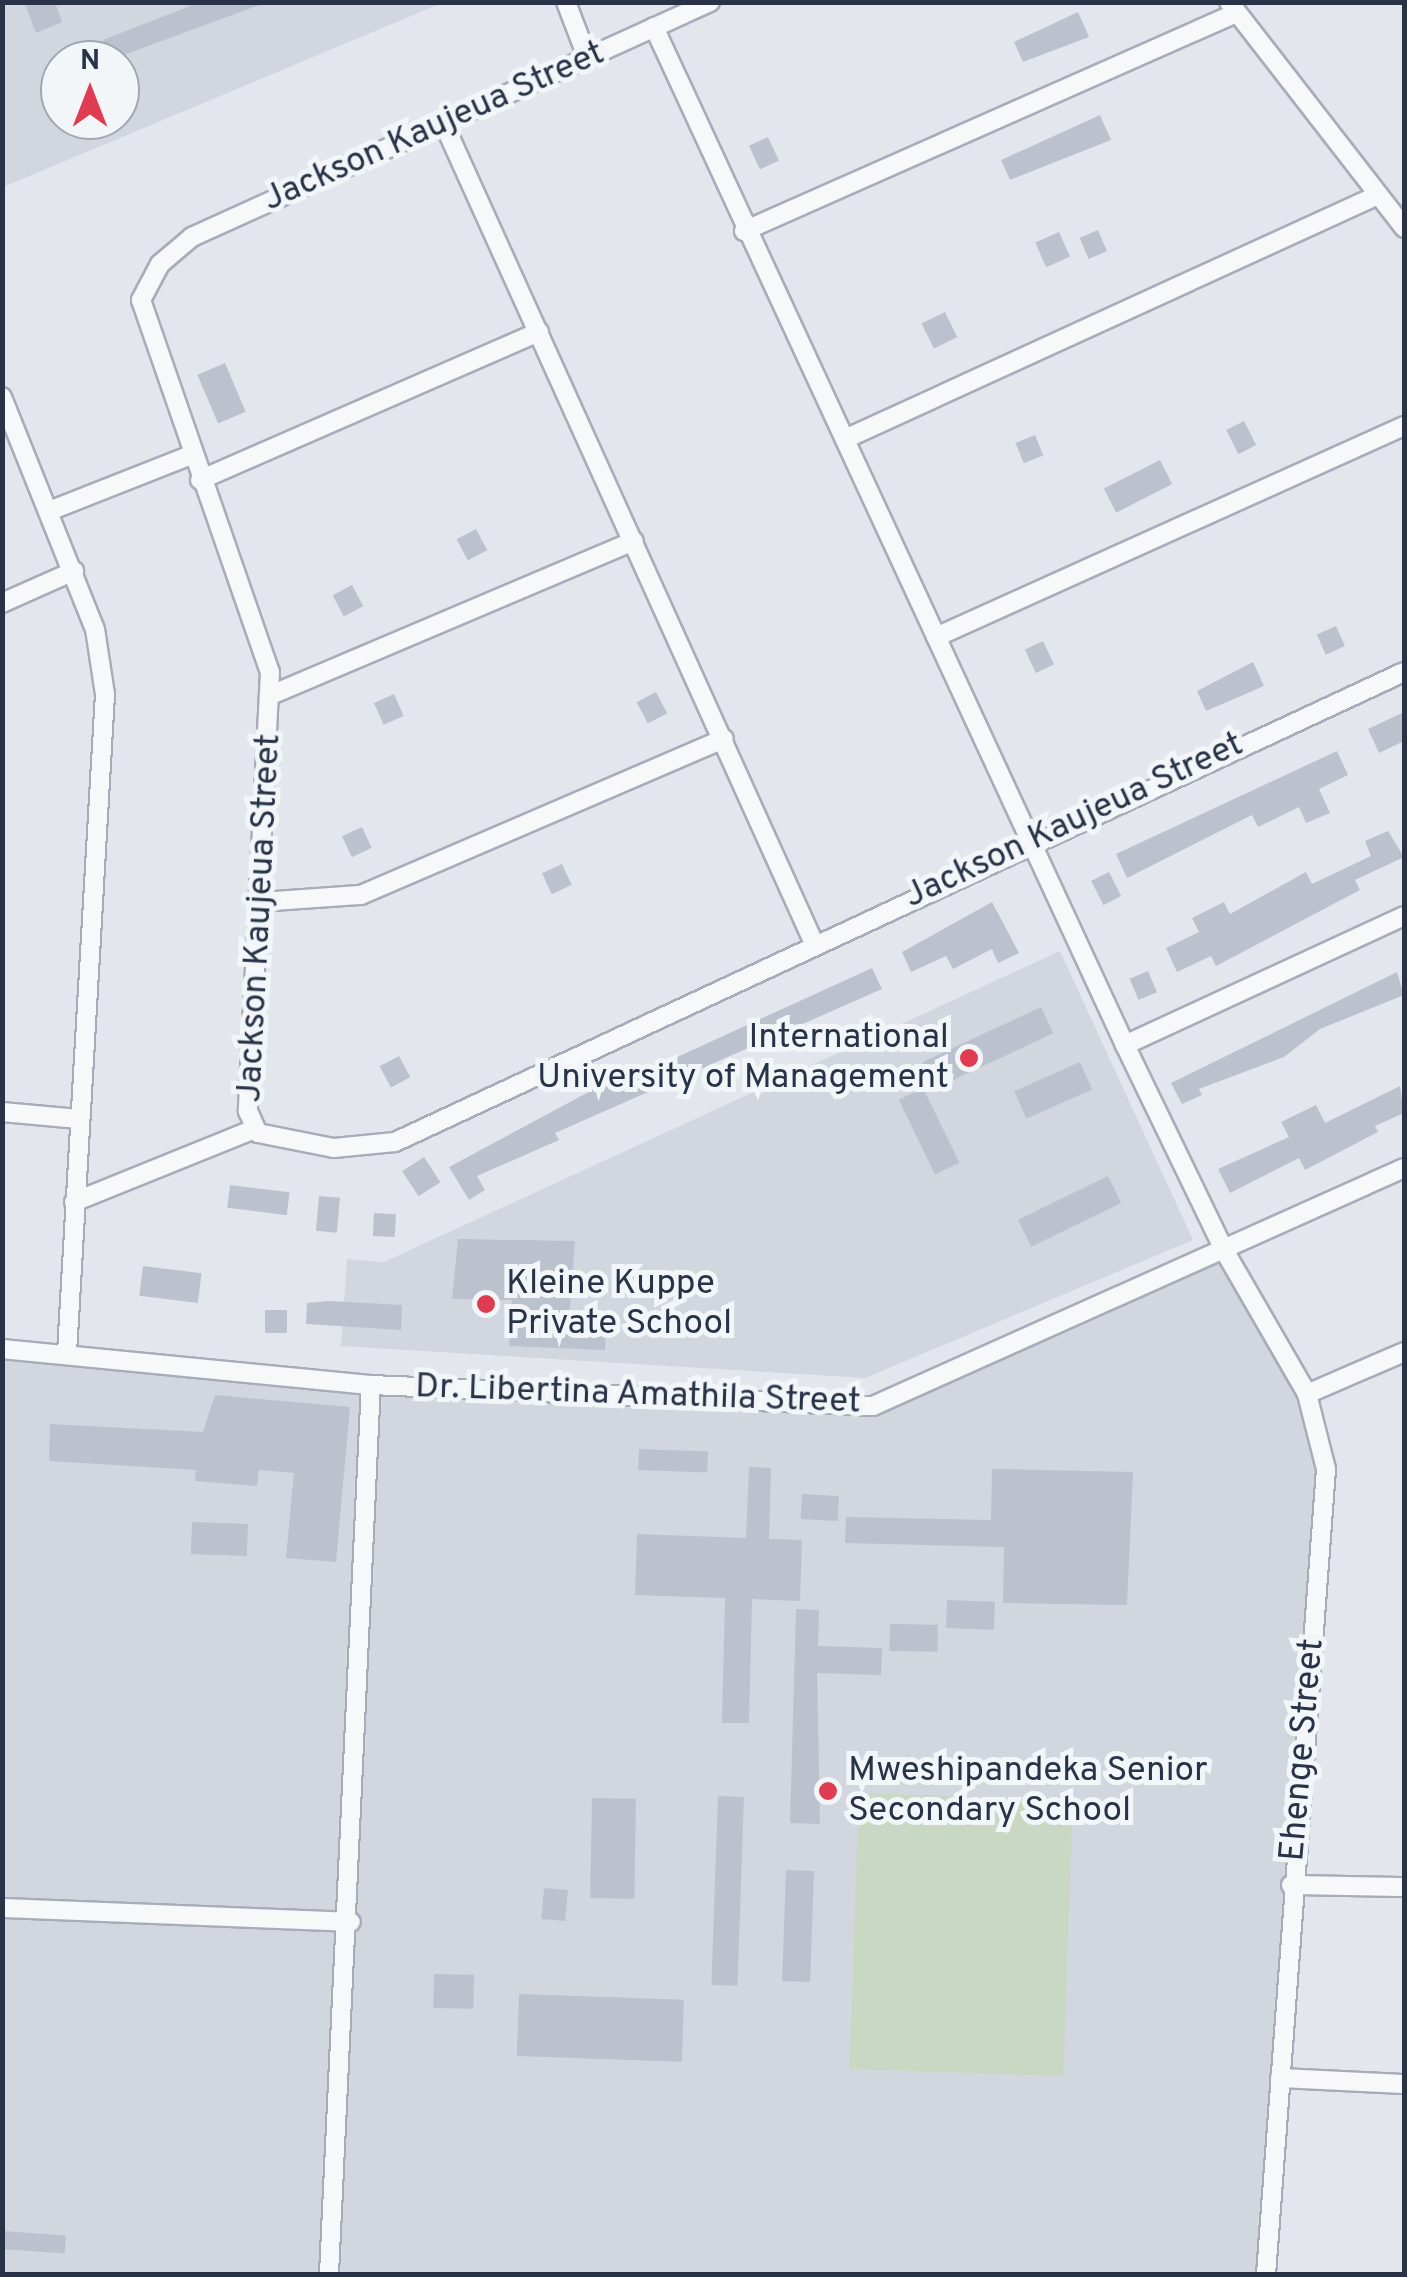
<!DOCTYPE html>
<style>
body{margin:0}
#map{position:relative;width:1407px;height:2277px;overflow:hidden;background:#e3e7ed;font-family:Overpass,sans-serif}
div>[style]{position:absolute}
.built>*{inset:0;background:#d1d6df}
.green>*{inset:0;background:#c8d8c3;transform-origin:0 0}
.building>*{inset:0;background:#bcc2cd;transform-origin:0 0}
.roads{filter:drop-shadow(2px 0 #a7adb8) drop-shadow(-2px 0 #a7adb8) drop-shadow(0 2px #a7adb8) drop-shadow(0 -2px #a7adb8)}
.minor>*{height:18px;margin:-9px;padding:0 9px;transform-origin:9px;border-radius:9px;background:#f7f8fa}
.dots>*{width:28px;height:28px;translate:-50% -50%;box-sizing:border-box;border:5px solid #f3f6f9;border-radius:50%}
span{translate:-50% -50%;white-space:nowrap;text-align:center;line-height:1.15;-webkit-text-stroke:10px #f3f6f9;paint-order:stroke}
.street-label{font-size:35px;color:#283347}
.poi-label{font-size:35px;color:#283347}
.right{translate:-100% -50%;text-align:right}
.left{translate:0 -50%;text-align:left}
.frame{position:absolute;inset:0;border:5px solid #283347;pointer-events:none}
.north{position:absolute;left:40px;top:40px;width:100px;height:100px;box-sizing:border-box;background:#f3f6f9;border:2px solid #a2a8b2;border-radius:50%;rotate:0deg;font-size:28px;font-weight:700;line-height:40px;text-align:center;color:#283347}
.north::after{content:'';display:block;margin:auto;width:35px;height:45px;background:#df3b51;clip-path:polygon(50% 0,100% 100%,50% 72%,0 100%)}
</style>
<div id="map">
<div class="built">
<div style="clip-path:polygon(evenodd,3px 3px,442px 3px,3px 187px,3px 3px,60px 60px,120px 60px,120px 120px,60px 120px,60px 60px)"></div>
<div style="clip-path:polygon(1060px 951px,1193px 1240px,865px 1378px,341px 1346px,347px 1259px,384px 1262px)"></div>
<div style="clip-path:polygon(1224px 1250px,1307px 1394px,1326px 1469px,1266px 2274px,3px 2274px,2px 1349px,371px 1385px,873px 1406px)"></div>
</div>
<div class="green">
<div style="left:859px;top:1793px;width:214px;height:276px;rotate:2deg"></div>
</div>
<div class="building">
<div style="clip-path:polygon(24px 2px,55px 2px,62px 22px,36px 33px)"></div>
<div style="clip-path:polygon(200px 2px,262px 4px,110px 60px,103px 40px)"></div>
<div style="clip-path:polygon(1078px 12px,1089px 37px,1023px 62px,1014px 42px)"></div>
<div style="clip-path:polygon(1100px 115px,1111px 140px,1010px 180px,1001px 160px)"></div>
<div style="left:768px;top:137px;width:26px;height:21px;rotate:65deg"></div>
<div style="left:1098px;top:230px;width:23px;height:20px;rotate:67deg"></div>
<div style="left:1059px;top:232px;width:27px;height:26px;rotate:66deg"></div>
<div style="left:945px;top:312px;width:28px;height:26px;rotate:64deg"></div>
<div style="left:225px;top:363px;width:53px;height:30px;rotate:67deg"></div>
<div style="left:1244px;top:421px;width:27px;height:20px;rotate:63deg"></div>
<div style="left:1035px;top:435px;width:22px;height:21px;rotate:68deg"></div>
<div style="left:1160px;top:460px;width:27px;height:63px;rotate:63deg"></div>
<div style="left:476px;top:529px;width:24px;height:22px;rotate:62deg"></div>
<div style="left:352px;top:585px;width:24px;height:22px;rotate:62deg"></div>
<div style="left:1336px;top:626px;width:22px;height:21px;rotate:66deg"></div>
<div style="left:1043px;top:641px;width:26px;height:20px;rotate:65deg"></div>
<div style="clip-path:polygon(1253px 662px,1264px 686px,1206px 711px,1197px 691px)"></div>
<div style="left:656px;top:692px;width:24px;height:22px;rotate:62deg"></div>
<div style="left:394px;top:694px;width:24px;height:22px;rotate:66deg"></div>
<div style="clip-path:polygon(1404px 712px,1404px 741px,1379px 753px,1368px 729px)"></div>
<div style="clip-path:polygon(1337px 751px,1348px 775px,1319px 789px,1330px 813px,1306px 823px,1299px 807px,1258px 827px,1252px 815px,1127px 878px,1116px 854px)"></div>
<div style="left:362px;top:827px;width:23px;height:22px;rotate:65deg"></div>
<div style="clip-path:polygon(1388px 831px,1404px 857px,1355px 880px,1360px 890px,1216px 966px,1211px 956px,1177px 972px,1166px 948px,1199px 932px,1192px 918px,1224px 902px,1230px 914px,1306px 872px,1312px 884px,1371px 856px,1365px 841px)"></div>
<div style="left:562px;top:864px;width:23px;height:22px;rotate:65deg"></div>
<div style="left:1109px;top:872px;width:27px;height:20px;rotate:63deg"></div>
<div style="clip-path:polygon(992px 902px,1019px 953px,998px 963px,992px 949px,953px 969px,946px 956px,911px 972px,902px 952px)"></div>
<div style="clip-path:polygon(872px 968px,882px 989px,555px 1133px,559px 1140px,477px 1176px,485px 1190px,469px 1200px,449px 1167px,624px 1073px,627px 1080px)"></div>
<div style="left:1148px;top:971px;width:23px;height:20px;rotate:67deg"></div>
<div style="clip-path:polygon(1397px 972px,1404px 995px,1320px 1029px,1284px 1057px,1199px 1089px,1202px 1095px,1182px 1104px,1171px 1083px)"></div>
<div style="left:1041px;top:1007px;width:29px;height:131px;rotate:65deg"></div>
<div style="left:399px;top:1056px;width:24px;height:22px;rotate:62deg"></div>
<div style="left:1080px;top:1062px;width:30px;height:72px;rotate:66deg"></div>
<div style="clip-path:polygon(1400px 1086px,1404px 1113px,1375px 1126px,1378px 1132px,1305px 1170px,1299px 1158px,1230px 1193px,1218px 1169px,1289px 1137px,1281px 1122px,1316px 1105px,1325px 1123px)"></div>
<div style="left:923px;top:1088px;width:83px;height:27px;rotate:64deg"></div>
<div style="left:424px;top:1157px;width:30px;height:26px;rotate:57deg"></div>
<div style="left:1108px;top:1176px;width:30px;height:100px;rotate:64deg"></div>
<div style="left:230px;top:1185px;width:60px;height:23px;rotate:7deg"></div>
<div style="left:319px;top:1196px;width:21px;height:35px;rotate:5deg"></div>
<div style="left:374px;top:1213px;width:22px;height:23px;rotate:3deg"></div>
<div style="clip-path:polygon(458px 1239px,575px 1241px,569px 1322px,606px 1323px,605px 1350px,509px 1346px,512px 1300px,452px 1299px)"></div>
<div style="left:143px;top:1266px;width:59px;height:30px;rotate:7deg"></div>
<div style="clip-path:polygon(329px 1301px,402px 1305px,401px 1330px,306px 1324px,307px 1303px)"></div>
<div style="left:265px;top:1310px;width:22px;height:23px"></div>
<div style="clip-path:polygon(215px 1395px,350px 1407px,336px 1562px,286px 1558px,294px 1473px,259px 1470px,257px 1486px,195px 1481px,196px 1470px,49px 1461px,50px 1424px,203px 1432px)"></div>
<div style="left:639px;top:1449px;width:69px;height:21px;rotate:2deg"></div>
<div style="clip-path:polygon(749px 1467px,771px 1468px,769px 1539px,802px 1540px,800px 1601px,752px 1599px,749px 1723px,722px 1723px,725px 1598px,635px 1595px,637px 1534px,746px 1538px)"></div>
<div style="clip-path:polygon(992px 1469px,1133px 1472px,1127px 1605px,1003px 1603px,1004px 1547px,845px 1543px,846px 1517px,991px 1520px)"></div>
<div style="left:802px;top:1494px;width:37px;height:25px;rotate:3deg"></div>
<div style="left:192px;top:1522px;width:56px;height:32px;rotate:2deg"></div>
<div style="left:947px;top:1600px;width:48px;height:28px;rotate:2deg"></div>
<div style="clip-path:polygon(796px 1609px,819px 1610px,818px 1646px,882px 1648px,881px 1675px,817px 1673px,820px 1824px,790px 1823px)"></div>
<div style="left:890px;top:1624px;width:48px;height:27px;rotate:1deg"></div>
<div style="left:718px;top:1796px;width:26px;height:189px;rotate:2deg"></div>
<div style="left:592px;top:1798px;width:44px;height:100px;rotate:1deg"></div>
<div style="left:786px;top:1870px;width:28px;height:111px;rotate:2deg"></div>
<div style="left:544px;top:1888px;width:24px;height:31px;rotate:5deg"></div>
<div style="left:434px;top:1974px;width:40px;height:34px;rotate:1deg"></div>
<div style="left:519px;top:1994px;width:165px;height:62px;rotate:2deg"></div>
<div style="left:2px;top:2231px;width:64px;height:18px;rotate:4deg"></div>
</div>
<div class="roads">
<div class="minor">
<div style="left:566px;top:2px;width:59px;rotate:69.1deg"></div>
<div style="left:710px;top:2px;width:569px;rotate:155.6deg"></div>
<div style="left:192px;top:237px;width:42px;rotate:139.8deg"></div>
<div style="left:160px;top:264px;width:41px;rotate:117.8deg"></div>
<div style="left:141px;top:300px;width:394px;rotate:70.9deg"></div>
<div style="left:270px;top:672px;width:440px;rotate:92.9deg"></div>
<div style="left:248px;top:1111px;width:24px;rotate:66deg"></div>
<div style="left:258px;top:1133px;width:77px;rotate:11.2deg"></div>
<div style="left:334px;top:1148px;width:61px;rotate:-5.6deg"></div>
<div style="left:395px;top:1142px;width:1113px;rotate:-24.98deg"></div>
<div style="left:1229px;top:2px;width:286px;rotate:52.2deg"></div>
<div style="left:654px;top:27px;width:1122px;rotate:65.17deg"></div>
<div style="left:1125px;top:1045px;width:228px;rotate:64.2deg"></div>
<div style="left:1224px;top:1250px;width:166px;rotate:60deg"></div>
<div style="left:1307px;top:1394px;width:77px;rotate:75.8deg"></div>
<div style="left:1326px;top:1469px;width:807px;rotate:94.26deg"></div>
<div style="left:443px;top:122px;width:899px;rotate:65.69deg"></div>
<div style="left:744px;top:231px;width:536px;rotate:-23.89deg"></div>
<div style="left:2px;top:397px;width:250px;rotate:68.2deg"></div>
<div style="left:95px;top:629px;width:66px;rotate:81.3deg"></div>
<div style="left:105px;top:694px;width:660px;rotate:93.3deg"></div>
<div style="left:845px;top:439px;width:586px;rotate:-24.6deg"></div>
<div style="left:200px;top:480px;width:370px;rotate:-23.6deg"></div>
<div style="left:49px;top:511px;width:153px;rotate:-21.5deg"></div>
<div style="left:2px;top:603px;width:79px;rotate:-24deg"></div>
<div style="left:936px;top:637px;width:513px;rotate:-24.27deg"></div>
<div style="left:271px;top:695px;width:394px;rotate:-23deg"></div>
<div style="left:260px;top:902px;width:101px;rotate:-4deg"></div>
<div style="left:361px;top:895px;width:395px;rotate:-23.3deg"></div>
<div style="left:1125px;top:1045px;width:307px;rotate:-24.8deg"></div>
<div style="left:2px;top:1112px;width:77px;rotate:5.2deg"></div>
<div style="left:74px;top:1202px;width:195px;rotate:-22deg"></div>
<div style="left:2px;top:1349px;width:371px;rotate:5.6deg"></div>
<div style="left:371px;top:1385px;width:502px;rotate:2.4deg"></div>
<div style="left:873px;top:1406px;width:582px;rotate:-24.14deg"></div>
<div style="left:1307px;top:1394px;width:106px;rotate:-23.4deg"></div>
<div style="left:1291px;top:1885px;width:113px;rotate:1deg"></div>
<div style="left:2px;top:1908px;width:349px;rotate:2.3deg"></div>
<div style="left:1280px;top:2078px;width:124px;rotate:2.8deg"></div>
<div style="left:329px;top:2274px;width:890px;rotate:-87.3deg"></div>
</div>
</div>
<div class="dots">
<div style="left:969px;top:1058px;background:#df3b51"></div>
<div style="left:486px;top:1304px;background:#df3b51"></div>
<div style="left:828px;top:1791px;background:#df3b51"></div>
</div>
<div class="street-label">
<span style="left:434px;top:127px;rotate:-24deg">Jackson Kaujeua Street</span>
<span style="left:1074px;top:821px;rotate:-25deg">Jackson Kaujeua Street</span>
<span style="left:260px;top:918px;rotate:-87deg">Jackson Kaujeua Street</span>
<span style="left:638px;top:1395px;rotate:2deg">Dr. Libertina Amathila Street</span>
<span style="left:1303px;top:1750px;rotate:-85deg">Ehenge Street</span>
</div>
<div class="poi-label">
<span class="right" style="left:949px;top:1058px">International<br>University of Management</span>
<span class="left" style="left:506px;top:1304px">Kleine Kuppe<br>Private School</span>
<span class="left" style="left:848px;top:1791px">Mweshipandeka Senior<br>Secondary School</span>
</div>
<div class="frame"></div>
<div class="north">N</div>
</div>
